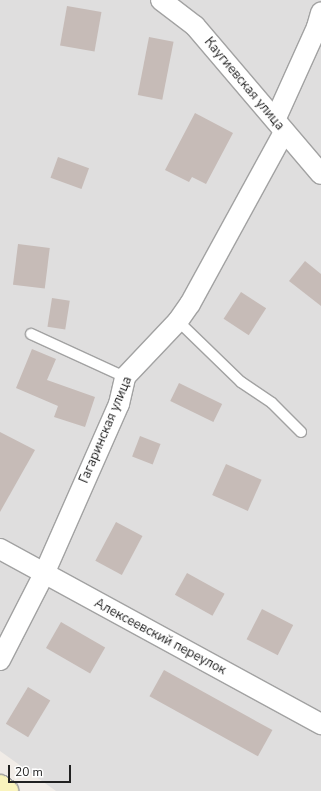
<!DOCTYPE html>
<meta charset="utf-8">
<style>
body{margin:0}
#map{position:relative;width:321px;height:791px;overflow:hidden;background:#f1ece7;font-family:"Nunito Sans",sans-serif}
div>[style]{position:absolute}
.residential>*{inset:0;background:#dfdede}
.building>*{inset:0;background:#c6bbb7;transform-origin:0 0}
.roads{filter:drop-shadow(1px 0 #a2a2a2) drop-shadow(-1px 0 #a2a2a2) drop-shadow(0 1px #a2a2a2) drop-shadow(0 -1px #a2a2a2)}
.service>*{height:10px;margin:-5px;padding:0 5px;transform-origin:5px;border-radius:5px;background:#fff}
.minor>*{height:20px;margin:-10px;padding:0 10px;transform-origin:10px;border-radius:10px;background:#fff}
.secondary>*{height:22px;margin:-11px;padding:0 11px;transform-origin:11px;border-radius:11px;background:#faf4bd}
span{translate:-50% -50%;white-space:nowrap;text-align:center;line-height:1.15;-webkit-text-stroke:3px #fff;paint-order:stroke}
.street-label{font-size:13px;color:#212121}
.scale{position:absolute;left:8px;top:765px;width:63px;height:18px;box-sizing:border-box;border:2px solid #212121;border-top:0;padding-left:5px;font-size:12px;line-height:14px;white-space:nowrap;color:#212121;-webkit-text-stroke:3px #fff;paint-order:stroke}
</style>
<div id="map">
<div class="residential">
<div style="clip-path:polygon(0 0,321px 0,321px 791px,56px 791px,0 751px)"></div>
</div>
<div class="building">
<div style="left:67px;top:6px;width:35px;height:40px;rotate:10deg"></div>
<div style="left:149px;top:37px;width:25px;height:59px;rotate:11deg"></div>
<div style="clip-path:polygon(195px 113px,233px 133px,206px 184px,192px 177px,189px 182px,165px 170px)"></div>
<div style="left:58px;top:157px;width:33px;height:22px;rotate:20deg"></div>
<div style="left:18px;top:244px;width:32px;height:41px;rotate:7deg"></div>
<div style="clip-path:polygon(305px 261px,321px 274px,321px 306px,289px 281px)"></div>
<div style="left:241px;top:292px;width:30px;height:32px;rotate:33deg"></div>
<div style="left:52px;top:298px;width:18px;height:29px;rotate:9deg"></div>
<div style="clip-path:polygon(32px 349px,56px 359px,47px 380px,95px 397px,85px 427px,54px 417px,58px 406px,16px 388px)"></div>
<div style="left:179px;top:383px;width:48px;height:20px;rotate:26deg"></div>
<div style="clip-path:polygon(0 432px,35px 450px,0 512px)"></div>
<div style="left:140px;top:436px;width:22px;height:22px;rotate:21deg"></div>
<div style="left:226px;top:464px;width:39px;height:34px;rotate:24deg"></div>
<div style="left:116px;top:522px;width:30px;height:44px;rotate:28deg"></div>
<div style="left:187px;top:573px;width:43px;height:25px;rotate:29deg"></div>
<div style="left:262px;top:609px;width:35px;height:34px;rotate:27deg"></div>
<div style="left:61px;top:622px;width:51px;height:30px;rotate:30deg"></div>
<div style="left:164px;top:670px;width:124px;height:30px;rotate:29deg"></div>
<div style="left:28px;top:687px;width:26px;height:43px;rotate:31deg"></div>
</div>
<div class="roads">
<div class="service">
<div style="left:178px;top:321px;width:88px;rotate:44.1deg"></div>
<div style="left:241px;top:382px;width:37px;rotate:34deg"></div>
<div style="left:272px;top:403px;width:41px;rotate:45deg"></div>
<div style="left:31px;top:334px;width:103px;rotate:24.6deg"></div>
</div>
<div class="minor">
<div style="left:161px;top:0;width:43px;rotate:37.4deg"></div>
<div style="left:195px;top:26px;width:194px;rotate:49.6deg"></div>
<div style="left:276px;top:118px;width:100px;rotate:-65.7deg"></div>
<div style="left:317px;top:27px;width:15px;rotate:-74deg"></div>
<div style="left:0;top:549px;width:366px;rotate:28.6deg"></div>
<div style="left:0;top:660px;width:97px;rotate:-62.9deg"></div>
<div style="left:44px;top:574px;width:186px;rotate:-66.2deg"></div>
<div style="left:119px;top:404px;width:28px;rotate:-77deg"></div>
<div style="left:125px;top:377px;width:77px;rotate:-46.6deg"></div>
<div style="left:178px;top:321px;width:21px;rotate:-55deg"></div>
<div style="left:190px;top:304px;width:196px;rotate:-61.3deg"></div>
</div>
<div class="secondary">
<div style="left:0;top:786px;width:9px;rotate:36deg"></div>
</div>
</div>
<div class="street-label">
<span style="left:244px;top:84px;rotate:50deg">Каугиевская улица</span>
<span style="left:106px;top:430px;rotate:-67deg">Гагаринская улица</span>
<span style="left:160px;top:637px;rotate:28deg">Алексеевский переулок</span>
</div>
<div class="scale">20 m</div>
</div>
